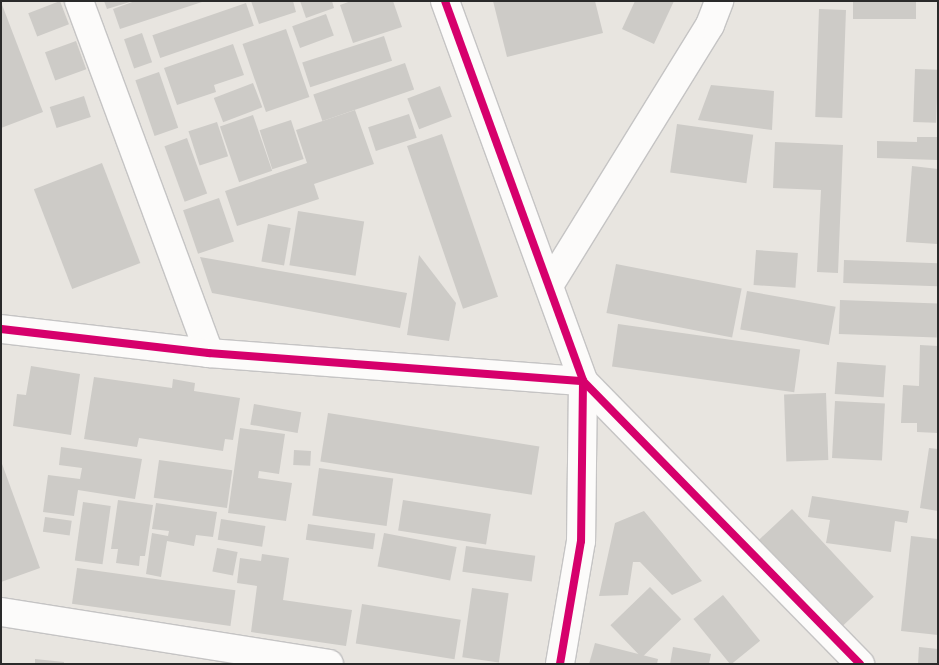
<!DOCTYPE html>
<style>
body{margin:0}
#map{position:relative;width:939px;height:665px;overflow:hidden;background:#e8e5e0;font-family:Jost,sans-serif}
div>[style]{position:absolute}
.building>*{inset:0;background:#cdcbc7;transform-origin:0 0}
.roads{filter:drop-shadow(1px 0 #c5c4c4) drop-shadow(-1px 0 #c5c4c4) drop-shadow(0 1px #c5c4c4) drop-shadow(0 -1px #c5c4c4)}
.minor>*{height:28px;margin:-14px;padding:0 14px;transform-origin:14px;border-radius:14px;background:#fcfbfa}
.cycleway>*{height:8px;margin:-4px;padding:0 4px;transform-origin:4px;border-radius:4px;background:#d6006c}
span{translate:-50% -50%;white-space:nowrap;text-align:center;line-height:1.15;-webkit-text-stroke:5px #fff;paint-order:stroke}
.frame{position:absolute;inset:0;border:2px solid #2a2a2a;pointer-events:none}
</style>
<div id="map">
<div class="building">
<div style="left:60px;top:1px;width:25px;height:34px;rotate:69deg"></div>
<div style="clip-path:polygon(104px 1px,130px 1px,130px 2px,107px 9px)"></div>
<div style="clip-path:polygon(135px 1px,202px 1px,202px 2px,120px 29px,113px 9px)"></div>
<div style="clip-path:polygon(251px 1px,293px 1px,296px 12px,259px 24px)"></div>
<div style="clip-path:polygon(300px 1px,332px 1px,334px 8px,306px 18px)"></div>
<div style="clip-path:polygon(351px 1px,393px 1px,402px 27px,353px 43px,340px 5px)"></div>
<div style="clip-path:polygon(493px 1px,595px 1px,603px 33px,507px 57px)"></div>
<div style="clip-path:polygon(635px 1px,674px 1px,654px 44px,622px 29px)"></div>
<div style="left:853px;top:1px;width:63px;height:18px"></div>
<div style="clip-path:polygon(1px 2px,43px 112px,1px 128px)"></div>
<div style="left:246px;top:3px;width:24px;height:99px;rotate:71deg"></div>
<div style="left:819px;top:9px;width:27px;height:108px;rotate:2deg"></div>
<div style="left:326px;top:14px;width:23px;height:36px;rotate:70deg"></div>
<div style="left:286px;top:29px;width:72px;height:46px;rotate:71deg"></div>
<div style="left:142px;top:33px;width:31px;height:19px;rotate:71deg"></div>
<div style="left:384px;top:36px;width:26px;height:86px;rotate:72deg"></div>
<div style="left:76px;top:41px;width:30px;height:33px;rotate:70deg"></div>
<div style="clip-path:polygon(233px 44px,244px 75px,214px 85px,216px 92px,177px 105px,164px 68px)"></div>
<div style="left:405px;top:63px;width:28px;height:97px;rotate:71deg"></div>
<div style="left:915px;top:69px;width:23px;height:53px;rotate:2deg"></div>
<div style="left:159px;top:72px;width:59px;height:25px;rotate:71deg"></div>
<div style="left:253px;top:83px;width:26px;height:42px;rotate:69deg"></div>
<div style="clip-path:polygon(711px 85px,774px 91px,772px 130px,698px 120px)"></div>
<div style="left:440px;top:86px;width:33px;height:35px;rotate:69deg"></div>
<div style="left:84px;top:96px;width:22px;height:36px;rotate:72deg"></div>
<div style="clip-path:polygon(355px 110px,374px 164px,314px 184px,319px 199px,237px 226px,225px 191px,307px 163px,296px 130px)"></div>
<div style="left:409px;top:114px;width:25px;height:43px;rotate:72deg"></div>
<div style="left:253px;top:115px;width:59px;height:35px;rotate:71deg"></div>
<div style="left:291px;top:120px;width:41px;height:33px;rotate:72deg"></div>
<div style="left:217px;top:122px;width:36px;height:30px;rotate:72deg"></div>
<div style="left:677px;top:124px;width:77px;height:49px;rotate:8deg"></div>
<div style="left:442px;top:134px;width:172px;height:37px;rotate:71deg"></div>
<div style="clip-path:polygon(917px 137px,938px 137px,938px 160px,877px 158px,877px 141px,917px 142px)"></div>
<div style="left:187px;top:138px;width:59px;height:24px;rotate:70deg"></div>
<div style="clip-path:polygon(775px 142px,843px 145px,838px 273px,817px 272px,821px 190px,773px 188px)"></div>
<div style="left:102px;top:163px;width:107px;height:73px;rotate:69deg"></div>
<div style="clip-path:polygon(912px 166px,938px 169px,938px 244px,906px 242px)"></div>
<div style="left:219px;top:198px;width:46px;height:38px;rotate:71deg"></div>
<div style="left:298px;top:211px;width:67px;height:55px;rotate:9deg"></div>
<div style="left:268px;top:224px;width:23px;height:38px;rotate:10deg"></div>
<div style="left:756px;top:250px;width:42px;height:35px;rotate:4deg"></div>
<div style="clip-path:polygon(419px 255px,456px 303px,449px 341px,407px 335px)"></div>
<div style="clip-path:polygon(200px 257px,407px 293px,400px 328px,212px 293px)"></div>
<div style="left:844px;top:260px;width:94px;height:23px;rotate:2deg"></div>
<div style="left:616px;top:264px;width:128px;height:50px;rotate:11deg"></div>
<div style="left:747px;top:291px;width:90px;height:39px;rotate:10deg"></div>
<div style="left:840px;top:300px;width:98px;height:34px;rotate:2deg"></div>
<div style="left:618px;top:324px;width:184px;height:43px;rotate:8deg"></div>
<div style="clip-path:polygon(920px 345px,938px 346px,938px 433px,917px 432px,917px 423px,901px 423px,903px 385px,919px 386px)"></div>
<div style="left:837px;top:362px;width:49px;height:32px;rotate:4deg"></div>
<div style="clip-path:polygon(31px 366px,80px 374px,71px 435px,13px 426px,17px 394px,26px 395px)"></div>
<div style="clip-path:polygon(94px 377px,172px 388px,173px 379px,195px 383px,194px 391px,240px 398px,233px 440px,225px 439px,223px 451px,139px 438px,137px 447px,84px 439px)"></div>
<div style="left:826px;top:393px;width:67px;height:42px;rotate:88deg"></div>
<div style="left:835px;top:401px;width:50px;height:57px;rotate:3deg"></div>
<div style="left:254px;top:404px;width:48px;height:21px;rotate:10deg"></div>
<div style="left:328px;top:413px;width:214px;height:49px;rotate:9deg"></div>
<div style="clip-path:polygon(240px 428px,285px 434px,279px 474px,259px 471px,258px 478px,292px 483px,286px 521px,228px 513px)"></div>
<div style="clip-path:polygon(61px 447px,142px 459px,135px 499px,78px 490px,74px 516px,43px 512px,48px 475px,80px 479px,82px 468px,59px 465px)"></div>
<div style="clip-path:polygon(929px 448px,938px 449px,938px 511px,920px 508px)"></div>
<div style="left:294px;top:450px;width:17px;height:15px;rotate:3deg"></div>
<div style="left:159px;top:460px;width:74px;height:38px;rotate:8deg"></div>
<div style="clip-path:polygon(1px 461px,40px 568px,1px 582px)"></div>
<div style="left:319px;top:468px;width:75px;height:48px;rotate:8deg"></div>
<div style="clip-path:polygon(812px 496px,909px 511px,907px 523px,895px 521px,891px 552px,826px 543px,830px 520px,808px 517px)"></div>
<div style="clip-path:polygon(118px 500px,153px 505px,145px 556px,140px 556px,139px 566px,116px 563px,118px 549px,111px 549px)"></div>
<div style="left:403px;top:500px;width:89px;height:31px;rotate:9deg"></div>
<div style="left:83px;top:502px;width:28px;height:59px;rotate:8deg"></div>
<div style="clip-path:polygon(156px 503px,217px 512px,213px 537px,196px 535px,194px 546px,167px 541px,161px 577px,146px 574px,152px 533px,168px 536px,169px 531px,152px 529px)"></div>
<div style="left:792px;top:509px;width:120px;height:49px;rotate:47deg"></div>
<div style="clip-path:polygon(644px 511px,702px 581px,672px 595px,640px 562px,633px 562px,628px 595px,599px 596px,615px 523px)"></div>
<div style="left:45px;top:517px;width:27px;height:15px;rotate:8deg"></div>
<div style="left:221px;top:519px;width:45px;height:21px;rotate:9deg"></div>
<div style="left:308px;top:524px;width:68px;height:16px;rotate:8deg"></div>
<div style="left:384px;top:533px;width:74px;height:34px;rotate:11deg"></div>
<div style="clip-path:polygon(911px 536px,938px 539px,938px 635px,901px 631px)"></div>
<div style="left:466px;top:546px;width:70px;height:26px;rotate:8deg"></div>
<div style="left:217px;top:548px;width:21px;height:24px;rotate:11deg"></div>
<div style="clip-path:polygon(262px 554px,289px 558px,283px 600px,352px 610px,346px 646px,251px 632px,257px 586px,237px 583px,240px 558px,261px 561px)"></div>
<div style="left:77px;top:568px;width:160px;height:36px;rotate:8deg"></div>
<div style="left:650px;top:587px;width:45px;height:55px;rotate:46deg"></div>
<div style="left:472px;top:588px;width:37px;height:70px;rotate:8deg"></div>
<div style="left:723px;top:595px;width:59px;height:38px;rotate:51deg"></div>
<div style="left:362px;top:604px;width:100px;height:40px;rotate:9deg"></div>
<div style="clip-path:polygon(595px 643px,658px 659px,657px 664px,589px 664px)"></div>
<div style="clip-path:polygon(673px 647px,711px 654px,709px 664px,670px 664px)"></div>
<div style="clip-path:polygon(919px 647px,938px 649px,938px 664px,918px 664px)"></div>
<div style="clip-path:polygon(35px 659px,64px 662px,64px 664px,35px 664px)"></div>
</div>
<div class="roads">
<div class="minor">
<div style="left:79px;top:1px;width:375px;rotate:69.7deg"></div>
<div style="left:445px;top:1px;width:404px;rotate:70deg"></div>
<div style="left:583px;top:381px;width:160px;rotate:90.7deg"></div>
<div style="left:581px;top:541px;width:125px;rotate:99.7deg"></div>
<div style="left:550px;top:284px;width:304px;rotate:-58.3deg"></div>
<div style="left:710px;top:25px;width:26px;rotate:-69deg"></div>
<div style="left:1px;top:329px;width:209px;rotate:6.6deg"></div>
<div style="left:209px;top:353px;width:375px;rotate:4.3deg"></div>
<div style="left:583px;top:381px;width:396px;rotate:45.6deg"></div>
<div style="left:1px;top:612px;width:332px;rotate:9deg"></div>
</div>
</div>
<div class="cycleway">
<div style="left:445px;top:1px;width:404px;rotate:70deg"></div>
<div style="left:583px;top:381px;width:160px;rotate:90.7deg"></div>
<div style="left:581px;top:541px;width:125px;rotate:99.7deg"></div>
<div style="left:1px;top:329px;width:209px;rotate:6.6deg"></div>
<div style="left:209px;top:353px;width:375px;rotate:4.3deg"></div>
<div style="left:583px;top:381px;width:396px;rotate:45.6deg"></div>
</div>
<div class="frame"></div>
</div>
